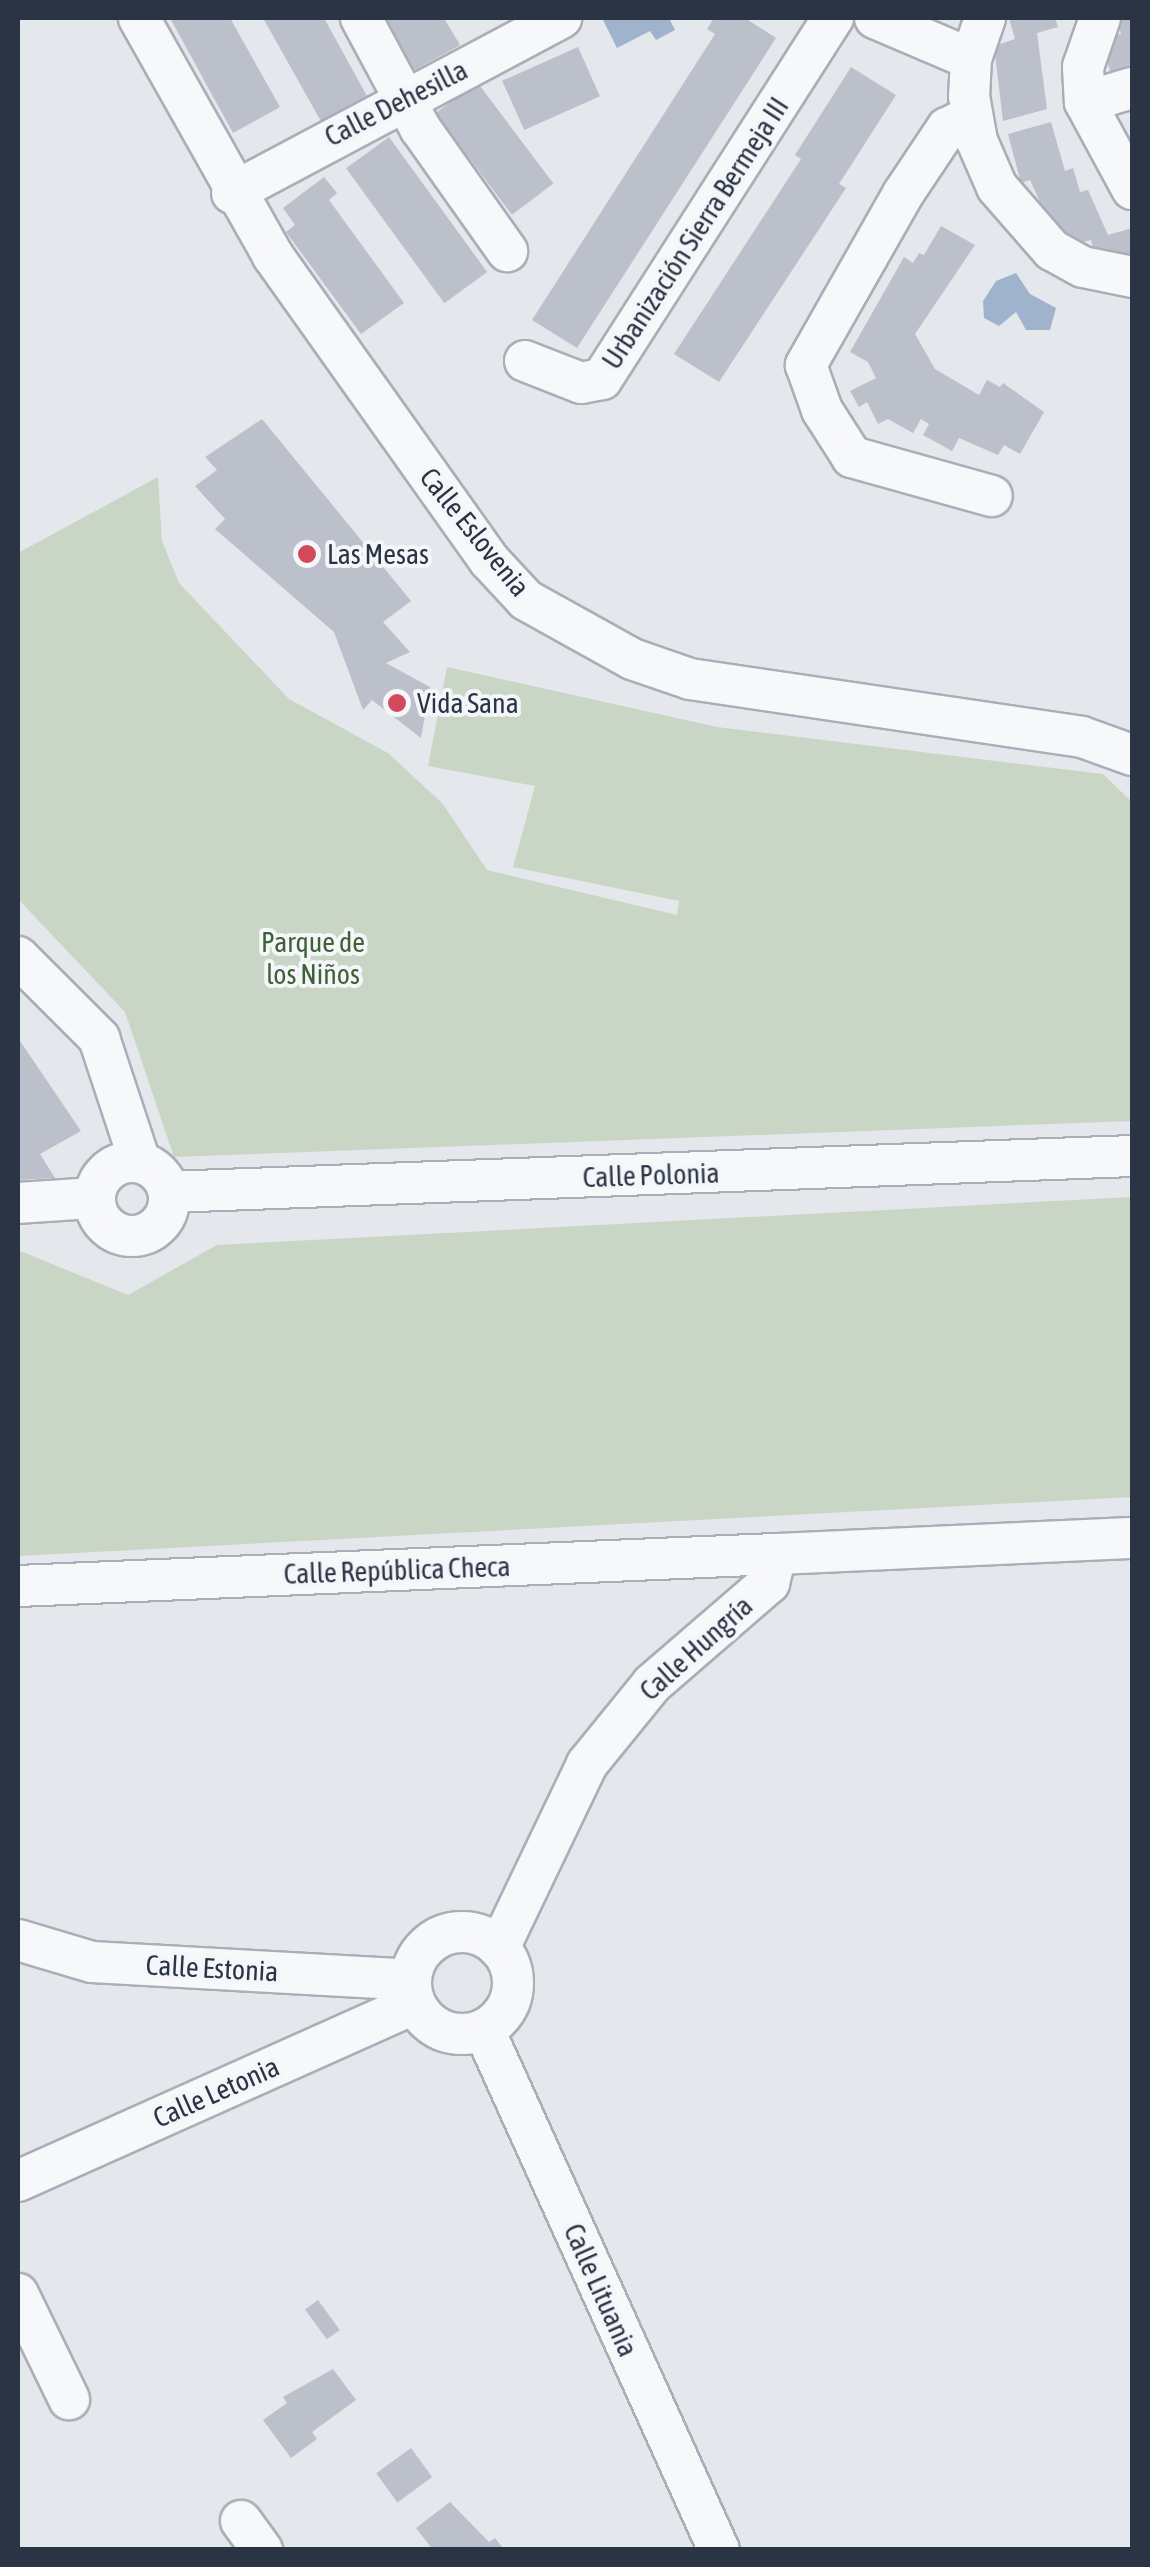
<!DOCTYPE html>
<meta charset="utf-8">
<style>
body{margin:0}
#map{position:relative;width:1150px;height:2567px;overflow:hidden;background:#e4e7ec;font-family:"Asap Condensed",sans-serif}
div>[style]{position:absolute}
.green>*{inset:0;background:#c9d6c5}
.water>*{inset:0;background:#9fb4cc}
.building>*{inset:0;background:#bbc0ca;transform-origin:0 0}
.roads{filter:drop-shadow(2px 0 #a9aeb7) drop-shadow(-2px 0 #a9aeb7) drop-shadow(0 2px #a9aeb7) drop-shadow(0 -2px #a9aeb7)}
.minor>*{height:40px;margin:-20px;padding:0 20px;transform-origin:20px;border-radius:20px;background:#f7f8fa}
.minor>.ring{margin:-20px;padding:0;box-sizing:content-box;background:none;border:40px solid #f7f8fa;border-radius:50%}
.dots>*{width:28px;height:28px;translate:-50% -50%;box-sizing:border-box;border:5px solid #f4f6f9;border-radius:50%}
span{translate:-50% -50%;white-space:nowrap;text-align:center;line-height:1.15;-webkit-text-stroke:8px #f4f6f9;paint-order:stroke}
.street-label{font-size:28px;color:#2b3445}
.poi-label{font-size:28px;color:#2b3445}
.left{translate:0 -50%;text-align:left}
.park-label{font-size:28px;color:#3f6138}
.frame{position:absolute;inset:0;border:20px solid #2b3445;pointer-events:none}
</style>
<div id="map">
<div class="green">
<div style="clip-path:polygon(158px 477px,162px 541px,179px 583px,289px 699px,388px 753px,443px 804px,487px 870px,677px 915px,679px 901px,513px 867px,535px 786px,428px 766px,447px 667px,717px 727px,1103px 774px,1132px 802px,1132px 1121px,174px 1157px,125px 1012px,18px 899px,18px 553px)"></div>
<div style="clip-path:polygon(1132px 1197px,1132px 1497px,18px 1556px,18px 1250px,128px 1295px,217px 1245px)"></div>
</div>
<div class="water">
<div style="clip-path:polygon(669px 18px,675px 30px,656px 40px,650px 31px,617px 48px,603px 20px)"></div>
<div style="clip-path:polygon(1016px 273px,1030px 294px,1056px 308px,1050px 330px,1026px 330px,1016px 312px,999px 326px,984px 318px,983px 301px,996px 281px)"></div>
</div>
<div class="building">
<div style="clip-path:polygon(170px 18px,230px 18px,280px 107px,233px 133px)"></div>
<div style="clip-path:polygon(263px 18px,324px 18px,368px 98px,322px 123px)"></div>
<div style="clip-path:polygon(384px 18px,444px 18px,460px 45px,413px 71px)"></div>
<div style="clip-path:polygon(714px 18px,745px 18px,776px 38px,577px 348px,532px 320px,715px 34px,707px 29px)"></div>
<div style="clip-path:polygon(1009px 18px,1055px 18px,1058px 27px,1037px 33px,1047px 109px,1003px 121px,994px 46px,1015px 39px)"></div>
<div style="clip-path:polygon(1116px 18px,1132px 18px,1132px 83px,1115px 88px,1101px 40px,1121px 34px)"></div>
<div style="left:578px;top:47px;width:54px;height:83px;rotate:66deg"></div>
<div style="clip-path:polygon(851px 67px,896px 95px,839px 184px,846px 188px,719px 382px,674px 354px,801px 159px,795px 155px)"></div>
<div style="left:477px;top:82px;width:127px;height:52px;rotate:53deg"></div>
<div style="clip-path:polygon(1051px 122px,1065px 171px,1073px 168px,1080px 192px,1088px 190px,1108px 235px,1132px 228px,1132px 254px,1097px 263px,1091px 240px,1065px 247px,1059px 223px,1051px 226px,1030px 180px,1021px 183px,1008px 134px)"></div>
<div style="left:389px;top:137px;width:167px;height:53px;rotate:54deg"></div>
<div style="clip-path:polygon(324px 177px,337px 193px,329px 200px,404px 303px,361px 334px,286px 232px,295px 225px,283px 208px)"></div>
<div style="clip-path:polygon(941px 226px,975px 245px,915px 334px,935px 369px,979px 395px,987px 380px,1000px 387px,1003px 383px,1044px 412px,1020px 454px,1004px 445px,998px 455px,959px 438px,952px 451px,923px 435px,929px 424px,921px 419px,913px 433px,888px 419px,878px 424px,867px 402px,859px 407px,850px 391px,876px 378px,868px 362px,850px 352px,904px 257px,913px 263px,919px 253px,924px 255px)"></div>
<div style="clip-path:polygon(262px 419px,411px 601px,383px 622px,410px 652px,386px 663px,430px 687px,421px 738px,372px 700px,363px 710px,334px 632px,215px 529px,225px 519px,195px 486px,217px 470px,205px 457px)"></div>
<div style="clip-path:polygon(18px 1038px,81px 1131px,40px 1154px,55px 1178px,18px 1180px)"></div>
<div style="left:318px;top:2300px;width:37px;height:16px;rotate:54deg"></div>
<div style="clip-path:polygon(333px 2369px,356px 2400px,312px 2432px,317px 2439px,291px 2458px,263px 2420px,287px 2403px,283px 2397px)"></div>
<div style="left:411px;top:2448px;width:36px;height:43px;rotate:54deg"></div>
<div style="clip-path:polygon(450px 2502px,489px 2542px,495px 2538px,503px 2548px,433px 2550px,416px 2528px)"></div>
</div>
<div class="roads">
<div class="minor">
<div style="left:139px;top:18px;width:273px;rotate:60.6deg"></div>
<div style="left:273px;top:256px;width:373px;rotate:54.6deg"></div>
<div style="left:489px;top:560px;width:54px;rotate:47.2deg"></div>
<div style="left:526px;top:600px;width:121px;rotate:29.1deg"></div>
<div style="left:632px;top:659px;width:61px;rotate:19deg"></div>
<div style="left:690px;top:679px;width:396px;rotate:8.4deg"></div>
<div style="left:1082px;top:737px;width:53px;rotate:19.8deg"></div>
<div style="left:361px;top:18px;width:125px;rotate:61.8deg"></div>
<div style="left:420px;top:128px;width:151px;rotate:54.7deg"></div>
<div style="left:875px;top:18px;width:104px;rotate:23.1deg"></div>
<div style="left:985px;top:18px;width:43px;rotate:108.9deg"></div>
<div style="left:971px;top:59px;width:37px;rotate:93deg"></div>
<div style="left:969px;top:96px;width:46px;rotate:79.9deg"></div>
<div style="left:977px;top:141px;width:50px;rotate:66.5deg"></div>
<div style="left:997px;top:187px;width:84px;rotate:48.9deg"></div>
<div style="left:1052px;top:250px;width:35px;rotate:29deg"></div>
<div style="left:1083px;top:267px;width:50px;rotate:11.5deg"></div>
<div style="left:1100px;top:18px;width:52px;rotate:109.1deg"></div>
<div style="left:1083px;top:67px;width:35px;rotate:87deg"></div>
<div style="left:1085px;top:102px;width:99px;rotate:61.6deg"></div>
<div style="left:1085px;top:102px;width:49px;rotate:-16.6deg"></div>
<div style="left:971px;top:116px;width:27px;rotate:153deg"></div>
<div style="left:947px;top:128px;width:79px;rotate:123.7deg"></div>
<div style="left:903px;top:194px;width:197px;rotate:119.6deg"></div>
<div style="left:806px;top:365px;width:48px;rotate:70.4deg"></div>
<div style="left:822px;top:410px;width:56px;rotate:57.4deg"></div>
<div style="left:852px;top:457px;width:145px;rotate:15.6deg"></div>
<div style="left:232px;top:193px;width:373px;rotate:-28deg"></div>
<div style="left:525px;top:361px;width:60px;rotate:21.4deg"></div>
<div style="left:581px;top:383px;width:21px;rotate:-11deg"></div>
<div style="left:602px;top:379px;width:429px;rotate:-57.4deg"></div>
<div style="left:18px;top:957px;width:115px;rotate:45deg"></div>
<div style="left:99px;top:1038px;width:131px;rotate:71.7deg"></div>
<div class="ring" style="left:95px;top:1162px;width:34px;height:34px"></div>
<div style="left:169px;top:1192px;width:964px;rotate:-2.14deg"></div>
<div style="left:18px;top:1203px;width:76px;rotate:-3.8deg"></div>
<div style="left:18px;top:1586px;width:759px;rotate:-2.42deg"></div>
<div class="ring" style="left:411px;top:1932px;width:62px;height:62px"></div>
<div style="left:18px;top:1940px;width:77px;rotate:16.6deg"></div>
<div style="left:92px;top:1962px;width:319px;rotate:3.2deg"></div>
<div style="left:499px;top:1948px;width:204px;rotate:-64.4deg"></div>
<div style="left:587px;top:1764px;width:103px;rotate:-50.9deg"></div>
<div style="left:652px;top:1684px;width:155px;rotate:-40.8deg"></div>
<div style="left:769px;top:1583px;width:30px;rotate:-76deg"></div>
<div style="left:776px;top:1554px;width:356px;rotate:-2.6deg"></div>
<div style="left:484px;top:2030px;width:571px;rotate:65.68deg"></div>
<div style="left:18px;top:2181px;width:434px;rotate:-24.1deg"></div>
<div style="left:18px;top:2294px;width:117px;rotate:64.1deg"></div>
<div style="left:241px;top:2521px;width:36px;rotate:54deg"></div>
</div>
</div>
<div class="dots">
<div style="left:307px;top:554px;background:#d1495b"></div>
<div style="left:397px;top:703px;background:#d1495b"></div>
</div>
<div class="street-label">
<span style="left:396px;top:103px;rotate:-27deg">Calle Dehesilla</span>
<span style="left:695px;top:233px;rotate:-57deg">Urbanización Sierra Bermeja III</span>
<span style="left:475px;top:532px;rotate:51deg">Calle Eslovenia</span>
<span style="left:651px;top:1175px;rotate:-2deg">Calle Polonia</span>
<span style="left:397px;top:1570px;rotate:-2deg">Calle República Checa</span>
<span style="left:696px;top:1648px;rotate:-42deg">Calle Hungría</span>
<span style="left:212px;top:1968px;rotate:3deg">Calle Estonia</span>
<span style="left:216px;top:2092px;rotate:-24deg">Calle Letonia</span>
<span style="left:601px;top:2290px;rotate:66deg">Calle Lituania</span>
</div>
<div class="poi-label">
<span class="left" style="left:327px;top:554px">Las Mesas</span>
<span class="left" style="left:417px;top:703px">Vida Sana</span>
</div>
<div class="park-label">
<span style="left:313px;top:958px">Parque de<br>los Niños</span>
</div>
<div class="frame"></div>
</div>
